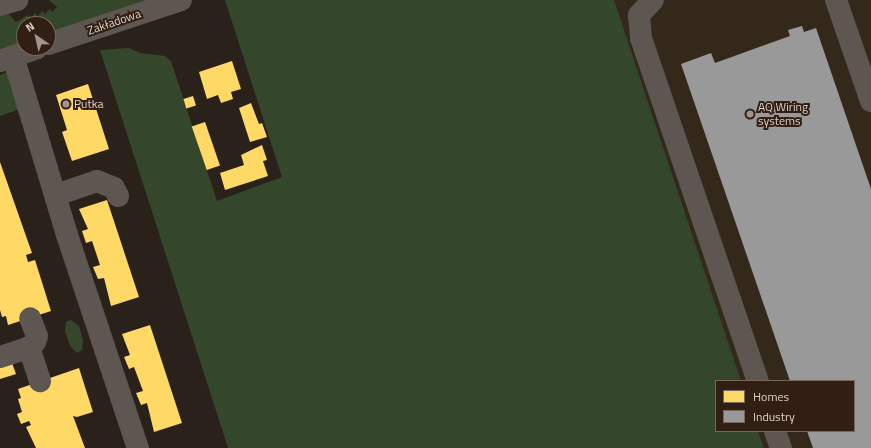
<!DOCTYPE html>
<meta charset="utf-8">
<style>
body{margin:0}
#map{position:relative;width:871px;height:448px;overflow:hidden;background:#2b211b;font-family:"Titillium Web",sans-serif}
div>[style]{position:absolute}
.industrial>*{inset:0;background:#34281b}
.green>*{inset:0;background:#34472a}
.homes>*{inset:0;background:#ffd966;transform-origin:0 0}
.industry>*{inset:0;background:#999}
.minor>*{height:22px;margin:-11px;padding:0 11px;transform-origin:11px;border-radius:11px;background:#5e5651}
.dots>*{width:11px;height:11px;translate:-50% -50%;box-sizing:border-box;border:2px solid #321f14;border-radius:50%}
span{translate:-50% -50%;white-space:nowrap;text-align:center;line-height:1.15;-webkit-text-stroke:4px #321f14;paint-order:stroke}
.street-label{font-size:12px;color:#dfd2cb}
.poi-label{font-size:12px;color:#dfd2cb}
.left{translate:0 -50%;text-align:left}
.legend{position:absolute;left:715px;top:380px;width:140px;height:52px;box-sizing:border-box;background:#321f14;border:1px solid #77675d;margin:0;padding:5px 7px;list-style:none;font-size:12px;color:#dfd2cb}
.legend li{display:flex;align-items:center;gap:8px;height:20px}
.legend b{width:20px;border:1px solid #77675d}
.north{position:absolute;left:16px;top:16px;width:40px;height:40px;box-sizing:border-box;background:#321f14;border:1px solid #77675d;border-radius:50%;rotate:326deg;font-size:11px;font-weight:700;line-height:16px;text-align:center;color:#dfd2cb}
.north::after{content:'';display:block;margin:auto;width:14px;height:18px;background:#a0948d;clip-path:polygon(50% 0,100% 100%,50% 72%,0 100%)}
</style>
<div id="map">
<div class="industrial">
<div style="clip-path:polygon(614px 0,871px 0,871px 448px,764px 448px,758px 431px,854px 431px,854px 381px,741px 381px)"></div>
</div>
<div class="green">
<div style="clip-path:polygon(49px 0,157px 0,48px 37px,48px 24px,24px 24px,24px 45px,0 53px,0 11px,4px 9px,16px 22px,28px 15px,31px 18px,35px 13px,38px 16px,42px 11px,45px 14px,50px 9px,52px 12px,57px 7px)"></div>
<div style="clip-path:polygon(225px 0,500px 0,503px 9px,500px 0,614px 0,741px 381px,716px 381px,716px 431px,758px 431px,764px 448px,228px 448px,100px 50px,129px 48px,140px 53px,165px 56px,171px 61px,217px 201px,282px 177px)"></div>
<div style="clip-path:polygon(8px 72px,23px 108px,0 116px,0 75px)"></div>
<div style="clip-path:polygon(71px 320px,79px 326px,83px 340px,82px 350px,77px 353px,70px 346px,65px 331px,66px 322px)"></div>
</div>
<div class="homes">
<div style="clip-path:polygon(232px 61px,241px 89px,231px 92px,233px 99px,221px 103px,218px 95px,207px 99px,199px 72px)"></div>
<div style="clip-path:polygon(88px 84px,109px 149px,72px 161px,62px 132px,67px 130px,56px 95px)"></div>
<div style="left:193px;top:96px;width:10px;height:10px;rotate:73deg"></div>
<div style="clip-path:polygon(251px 103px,259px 124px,262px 123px,267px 137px,250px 142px,239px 108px)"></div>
<div style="left:205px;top:122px;width:46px;height:14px;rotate:71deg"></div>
<div style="clip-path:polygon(262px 145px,267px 160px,263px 161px,268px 176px,225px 190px,220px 173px,244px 165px,241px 155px)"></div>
<div style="clip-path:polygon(0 162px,32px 253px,26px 255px,28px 262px,35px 260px,51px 311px,8px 325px,6px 316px,2px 317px,0 310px)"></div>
<div style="clip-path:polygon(107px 200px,139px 297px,111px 306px,104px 278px,98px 279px,93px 267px,100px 265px,92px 241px,86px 243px,82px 231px,88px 229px,79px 209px)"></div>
<div style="clip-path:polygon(150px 325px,182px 423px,154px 432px,147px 403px,141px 405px,136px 393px,143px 391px,134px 367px,129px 369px,124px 357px,130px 355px,122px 334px)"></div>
<div style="clip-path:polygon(12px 363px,16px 374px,0 379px,0 368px)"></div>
<div style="clip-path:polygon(79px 368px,93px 412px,77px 417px,73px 416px,85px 448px,36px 448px,26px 427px,31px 425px,29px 421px,21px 424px,17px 414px,22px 412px,18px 399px,21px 398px,18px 389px)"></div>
</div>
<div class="industry">
<div style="clip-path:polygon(802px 26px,804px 32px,816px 28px,871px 189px,871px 448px,813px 448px,807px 431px,854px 431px,854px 381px,790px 381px,681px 64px,711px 53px,715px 63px,790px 36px,788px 30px)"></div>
</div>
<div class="minor">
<div style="left:653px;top:0;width:21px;rotate:133deg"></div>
<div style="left:639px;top:15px;width:23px;rotate:85deg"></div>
<div style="left:641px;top:38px;width:362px;rotate:71.2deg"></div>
<div style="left:836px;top:0;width:107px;rotate:70.9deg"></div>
<div style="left:0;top:5px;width:18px;rotate:-16deg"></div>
<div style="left:48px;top:44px;width:140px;rotate:-18.3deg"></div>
<div style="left:13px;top:56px;width:187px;rotate:73.2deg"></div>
<div style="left:67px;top:235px;width:225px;rotate:71.6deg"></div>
<div style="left:0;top:61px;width:39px;rotate:-19deg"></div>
<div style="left:56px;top:195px;width:43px;rotate:-18.9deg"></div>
<div style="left:97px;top:181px;width:18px;rotate:22deg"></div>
<div style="left:114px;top:188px;width:9px;rotate:63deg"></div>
<div style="left:29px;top:347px;width:36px;rotate:72deg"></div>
<div style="left:0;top:357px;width:33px;rotate:-18deg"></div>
<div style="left:31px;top:347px;width:6px;rotate:-51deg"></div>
<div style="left:35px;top:342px;width:6px;rotate:-72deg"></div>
<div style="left:37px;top:336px;width:19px;rotate:-111deg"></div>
<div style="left:775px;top:431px;width:18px;rotate:71deg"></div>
</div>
<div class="dots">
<div style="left:66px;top:104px;background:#a0948d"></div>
<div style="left:750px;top:114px;background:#a0948d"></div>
</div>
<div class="street-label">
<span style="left:114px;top:22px;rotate:-19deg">Zakładowa</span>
</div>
<div class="poi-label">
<span class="left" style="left:74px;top:104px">Putka</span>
<span class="left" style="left:758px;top:114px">AQ Wiring<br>systems</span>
</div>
<ul class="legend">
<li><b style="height:11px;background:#ffd966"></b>Homes</li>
<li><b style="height:11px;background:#999"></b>Industry</li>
</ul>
<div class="north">N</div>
</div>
